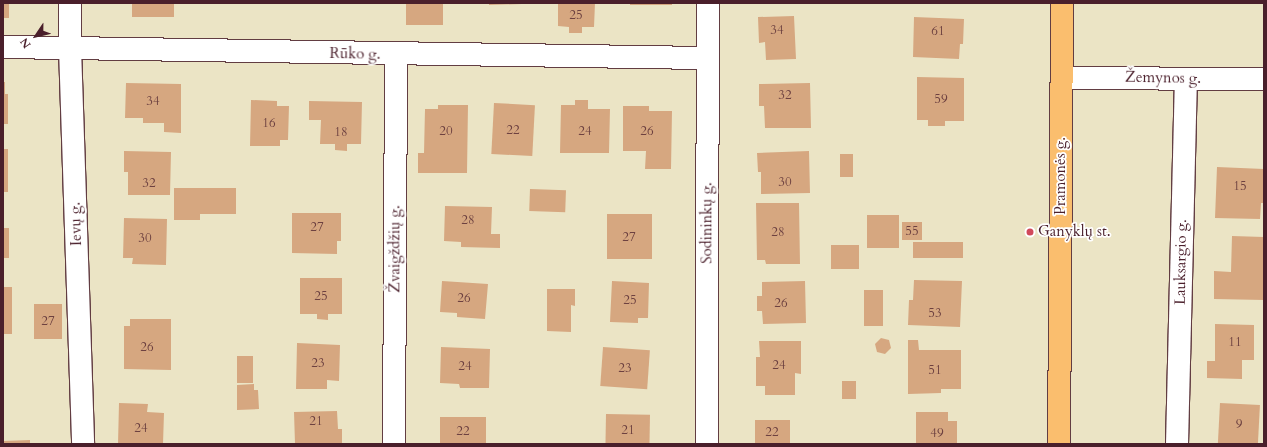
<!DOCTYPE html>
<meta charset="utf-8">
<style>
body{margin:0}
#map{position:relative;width:1267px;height:447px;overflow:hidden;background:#ebe4c5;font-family:Cardo,serif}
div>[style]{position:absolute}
.building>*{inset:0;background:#d6a780;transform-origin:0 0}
.roads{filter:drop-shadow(1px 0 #623d42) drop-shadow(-1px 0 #623d42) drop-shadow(0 1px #623d42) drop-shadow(0 -1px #623d42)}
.minor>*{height:22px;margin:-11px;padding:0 11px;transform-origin:11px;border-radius:11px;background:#fff}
.major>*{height:22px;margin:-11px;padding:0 11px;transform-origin:11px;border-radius:11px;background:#fabe6e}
.dots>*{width:11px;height:11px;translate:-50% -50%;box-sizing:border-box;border:2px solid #fff;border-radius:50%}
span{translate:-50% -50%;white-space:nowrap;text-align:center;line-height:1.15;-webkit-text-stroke:3.5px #fff;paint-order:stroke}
.number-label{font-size:13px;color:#6d4140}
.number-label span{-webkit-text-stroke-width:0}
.street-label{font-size:15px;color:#4a1f2b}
.poi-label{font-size:15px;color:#4a1f2b}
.left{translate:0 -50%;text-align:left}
.frame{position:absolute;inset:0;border:4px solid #4a1f2b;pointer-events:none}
.north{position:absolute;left:16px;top:16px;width:40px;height:40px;-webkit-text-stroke:3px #fff;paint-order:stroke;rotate:235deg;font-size:11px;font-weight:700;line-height:16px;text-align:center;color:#4a1f2b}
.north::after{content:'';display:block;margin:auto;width:14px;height:18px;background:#4a1f2b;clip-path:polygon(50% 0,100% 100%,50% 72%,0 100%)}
</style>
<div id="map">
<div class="building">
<div style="left:3px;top:3px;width:6px;height:15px"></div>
<div style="left:132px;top:3px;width:42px;height:14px"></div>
<div style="left:406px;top:3px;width:37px;height:22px"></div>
<div style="clip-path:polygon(489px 3px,522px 3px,522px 4px,489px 5px)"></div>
<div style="clip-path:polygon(558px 3px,595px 3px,594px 27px,582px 27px,582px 33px,569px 33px,569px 27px,558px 26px)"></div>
<div style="left:630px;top:3px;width:42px;height:2px"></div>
<div style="clip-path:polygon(794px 16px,796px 59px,766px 60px,765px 42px,759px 43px,758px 17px)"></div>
<div style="clip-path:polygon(914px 17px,964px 19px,963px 44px,960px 44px,959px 59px,913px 57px)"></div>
<div style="clip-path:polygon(917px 77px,964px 78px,964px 121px,945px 121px,945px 126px,928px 126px,928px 120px,917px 120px)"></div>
<div style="clip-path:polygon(3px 82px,5px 82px,5px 94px,8px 94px,8px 124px,3px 124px)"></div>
<div style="clip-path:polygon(126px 83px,181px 84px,181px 133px,164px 132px,164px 123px,143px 123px,143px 118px,125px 118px)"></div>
<div style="clip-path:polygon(810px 83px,811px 128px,765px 128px,764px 106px,759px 106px,759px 84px)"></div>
<div style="clip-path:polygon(251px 100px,277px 101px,277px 106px,289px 106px,288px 140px,280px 140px,280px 146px,250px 146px)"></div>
<div style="clip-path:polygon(575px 100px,588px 100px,588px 109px,610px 109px,609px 153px,560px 153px,561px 105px,575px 105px)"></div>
<div style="clip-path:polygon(309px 101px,362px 102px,361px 144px,347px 144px,347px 151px,335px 150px,335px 144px,320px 144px,321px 120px,309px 120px)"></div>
<div style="left:494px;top:103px;width:41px;height:51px;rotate:3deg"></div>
<div style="clip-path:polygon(438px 105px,468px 105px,467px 173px,418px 173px,418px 153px,424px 153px,425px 109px,438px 109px)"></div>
<div style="clip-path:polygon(623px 106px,649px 106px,649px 111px,672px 111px,671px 169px,645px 169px,646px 151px,623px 151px)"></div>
<div style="left:3px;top:149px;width:5px;height:43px"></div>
<div style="clip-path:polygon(124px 151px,171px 152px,170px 195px,128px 195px,128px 172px,124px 172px)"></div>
<div style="clip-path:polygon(809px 151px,810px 193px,761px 194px,761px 172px,758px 172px,757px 153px)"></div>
<div style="left:840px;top:154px;width:13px;height:23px"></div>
<div style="clip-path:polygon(1217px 167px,1264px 169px,1264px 203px,1261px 203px,1260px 219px,1215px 218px)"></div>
<div style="clip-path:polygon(174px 188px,236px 188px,236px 214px,200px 214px,200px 220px,174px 220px)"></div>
<div style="left:530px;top:189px;width:36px;height:22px;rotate:2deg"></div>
<div style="clip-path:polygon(756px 203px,799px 203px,800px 264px,766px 264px,765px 260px,757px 260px)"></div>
<div style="clip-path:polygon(445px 206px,492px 207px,491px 234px,500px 234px,500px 248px,461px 247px,461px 242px,444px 241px)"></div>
<div style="clip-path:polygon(292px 213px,341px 213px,341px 241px,337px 241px,337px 254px,292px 253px)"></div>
<div style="left:607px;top:214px;width:45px;height:45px"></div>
<div style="left:867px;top:215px;width:32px;height:33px"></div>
<div style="clip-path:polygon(124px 218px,167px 219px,166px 265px,132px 264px,133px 258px,123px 258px)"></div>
<div style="left:902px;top:222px;width:20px;height:18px"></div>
<div style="left:3px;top:228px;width:6px;height:30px"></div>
<div style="clip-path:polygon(1232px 236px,1264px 237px,1264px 300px,1214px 299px,1214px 271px,1231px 272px)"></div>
<div style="left:913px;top:242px;width:50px;height:16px"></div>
<div style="left:831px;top:245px;width:28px;height:24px"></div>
<div style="clip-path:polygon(300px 278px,342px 278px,342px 314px,328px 314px,328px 320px,317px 319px,317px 314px,300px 314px)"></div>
<div style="clip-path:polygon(914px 280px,962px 281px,960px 327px,908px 325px,909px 300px,913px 300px)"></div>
<div style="clip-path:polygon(442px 281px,488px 284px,485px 319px,457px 317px,457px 313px,440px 312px)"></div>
<div style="clip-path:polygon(612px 281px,649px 283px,648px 318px,638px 318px,638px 323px,610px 322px)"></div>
<div style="clip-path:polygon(805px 281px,806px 323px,763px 324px,762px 311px,757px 311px,757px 296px,762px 296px,762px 282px)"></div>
<div style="left:3px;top:287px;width:9px;height:47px"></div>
<div style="clip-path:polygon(547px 289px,575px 289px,575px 306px,571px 305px,571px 332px,547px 331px)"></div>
<div style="left:864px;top:290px;width:19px;height:36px"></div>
<div style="left:34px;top:304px;width:28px;height:35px"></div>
<div style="clip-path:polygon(130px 319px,171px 319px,171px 370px,124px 369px,124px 326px,130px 326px)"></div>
<div style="clip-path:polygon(1215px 324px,1254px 325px,1254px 360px,1242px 360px,1242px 379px,1207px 378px,1207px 361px,1215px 361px)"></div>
<div style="clip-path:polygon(881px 338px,889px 340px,891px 348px,885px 354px,877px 352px,875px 344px)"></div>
<div style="clip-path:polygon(908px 340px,918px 340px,919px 350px,961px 350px,961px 389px,941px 389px,941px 393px,908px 394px)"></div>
<div style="clip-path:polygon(759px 341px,801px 341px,801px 374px,795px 373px,795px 395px,765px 395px,765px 386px,756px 386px,756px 357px,760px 357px)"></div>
<div style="clip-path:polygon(297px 343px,340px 345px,339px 381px,327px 380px,327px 389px,296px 389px)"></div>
<div style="clip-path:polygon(441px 347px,490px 349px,489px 388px,460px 388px,459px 384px,440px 383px)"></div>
<div style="left:603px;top:347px;width:47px;height:39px;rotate:4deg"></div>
<div style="left:237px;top:356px;width:16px;height:27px"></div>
<div style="left:842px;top:381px;width:14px;height:18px"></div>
<div style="clip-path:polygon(254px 384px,254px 390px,258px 390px,259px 409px,237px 410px,237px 385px)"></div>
<div style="clip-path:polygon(119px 403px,148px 404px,147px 412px,164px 413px,163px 444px,118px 444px)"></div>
<div style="left:1220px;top:403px;width:40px;height:41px;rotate:3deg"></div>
<div style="clip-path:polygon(337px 411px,338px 429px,342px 429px,342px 444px,295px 444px,294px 412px)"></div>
<div style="clip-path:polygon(916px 412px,948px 412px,948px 421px,957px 421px,957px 444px,916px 444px)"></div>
<div style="left:606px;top:414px;width:44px;height:30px;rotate:1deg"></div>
<div style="left:440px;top:417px;width:46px;height:27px"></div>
<div style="left:755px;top:420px;width:35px;height:24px"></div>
<div style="clip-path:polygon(30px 440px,30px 444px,3px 444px,3px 441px)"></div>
</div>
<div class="roads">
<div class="minor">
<div style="left:70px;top:3px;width:45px;rotate:90deg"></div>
<div style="left:70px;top:48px;width:396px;rotate:88.1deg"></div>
<div style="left:3px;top:47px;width:704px;rotate:0.9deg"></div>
<div style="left:1062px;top:78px;width:202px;rotate:0.3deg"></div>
<div style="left:394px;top:444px;width:390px;rotate:-89.7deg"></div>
<div style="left:707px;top:444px;width:441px;rotate:-89.9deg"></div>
<div style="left:1177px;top:444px;width:364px;rotate:-88.6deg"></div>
</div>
<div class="major">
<div style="left:1059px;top:444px;width:441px;rotate:-89.6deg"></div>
</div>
</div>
<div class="dots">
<div style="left:1030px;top:232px;background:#d1495b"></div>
</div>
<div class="number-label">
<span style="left:576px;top:15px">25</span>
<span style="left:777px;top:30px">34</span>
<span style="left:938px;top:31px">61</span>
<span style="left:785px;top:95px">32</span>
<span style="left:941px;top:99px">59</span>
<span style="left:153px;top:101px">34</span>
<span style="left:269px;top:123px">16</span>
<span style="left:513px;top:130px">22</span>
<span style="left:446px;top:131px">20</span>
<span style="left:585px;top:131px">24</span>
<span style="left:647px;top:131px">26</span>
<span style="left:341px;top:132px">18</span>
<span style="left:785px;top:182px">30</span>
<span style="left:149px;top:183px">32</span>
<span style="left:1240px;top:186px">15</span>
<span style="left:468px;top:220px">28</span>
<span style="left:317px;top:227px">27</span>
<span style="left:912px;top:231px">55</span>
<span style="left:778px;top:232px">28</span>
<span style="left:629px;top:237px">27</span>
<span style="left:145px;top:238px">30</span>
<span style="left:321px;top:296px">25</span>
<span style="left:464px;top:298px">26</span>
<span style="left:630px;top:300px">25</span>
<span style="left:781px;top:303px">26</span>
<span style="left:935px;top:313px">53</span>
<span style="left:48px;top:321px">27</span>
<span style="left:1235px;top:342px">11</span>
<span style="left:147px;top:347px">26</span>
<span style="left:318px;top:363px">23</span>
<span style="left:779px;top:365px">24</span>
<span style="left:465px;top:366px">24</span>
<span style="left:625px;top:368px">23</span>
<span style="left:935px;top:370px">51</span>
<span style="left:316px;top:421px">21</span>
<span style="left:1239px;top:424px">9</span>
<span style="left:141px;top:428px">24</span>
<span style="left:628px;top:430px">21</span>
<span style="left:463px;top:431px">22</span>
<span style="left:772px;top:432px">22</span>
<span style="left:937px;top:433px">49</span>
</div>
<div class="street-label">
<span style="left:355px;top:54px;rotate:1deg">Rūko g.</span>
<span style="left:1163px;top:78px;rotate:1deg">Žemynos g.</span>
<span style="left:1061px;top:176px;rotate:-90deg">Pramonės g.</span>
<span style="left:707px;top:223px;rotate:-90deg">Sodininkų g.</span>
<span style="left:76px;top:224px;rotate:-92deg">Ievų g.</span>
<span style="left:395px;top:249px;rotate:-90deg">Žvaigždžių g.</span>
<span style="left:1181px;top:262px;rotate:-89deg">Lauksargio g.</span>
</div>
<div class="poi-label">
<span class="left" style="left:1038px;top:232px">Ganyklų st.</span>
</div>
<div class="frame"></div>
<div class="north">N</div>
</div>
